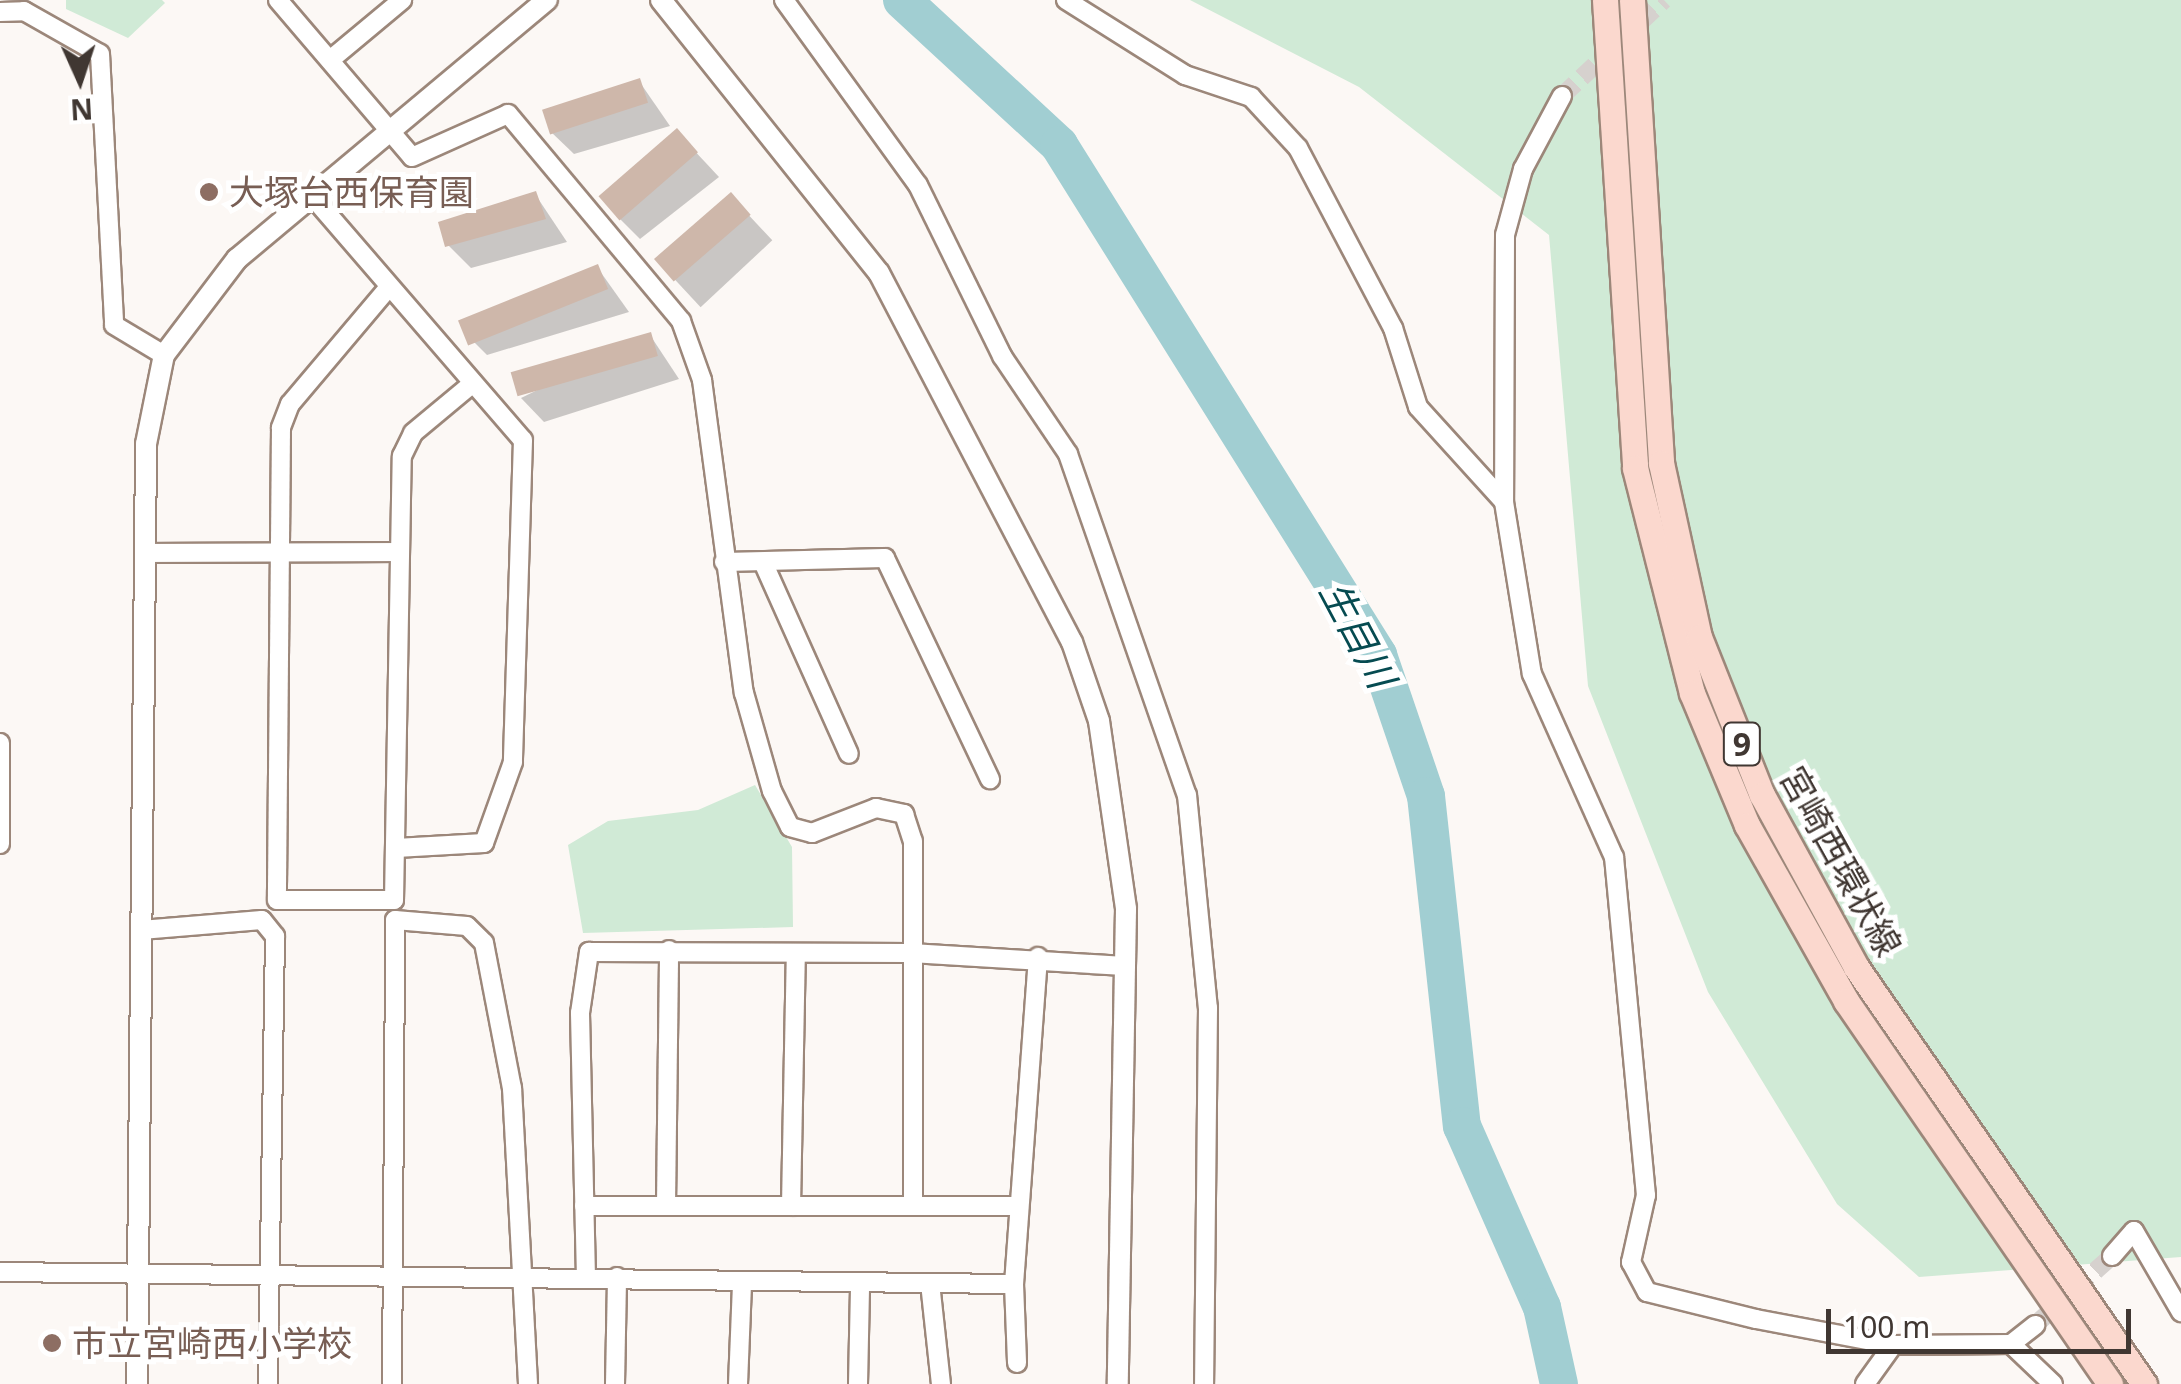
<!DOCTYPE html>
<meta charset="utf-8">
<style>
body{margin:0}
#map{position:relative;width:2181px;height:1384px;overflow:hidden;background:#fcf8f5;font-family:"Noto Sans","Noto Sans JP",sans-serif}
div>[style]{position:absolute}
.green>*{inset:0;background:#d0ead6}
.shadow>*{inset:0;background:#0003;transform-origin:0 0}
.river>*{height:38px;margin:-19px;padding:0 19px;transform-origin:19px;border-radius:19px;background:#a1ced2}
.building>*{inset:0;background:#ceb7aa;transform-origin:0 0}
.minor-tunnel>*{height:18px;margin-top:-9px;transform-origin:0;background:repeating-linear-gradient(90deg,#d6d1ce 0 18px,transparent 0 27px)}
.roads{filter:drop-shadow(2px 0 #9c877a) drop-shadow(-2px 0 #9c877a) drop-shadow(0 2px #9c877a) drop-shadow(0 -2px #9c877a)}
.minor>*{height:18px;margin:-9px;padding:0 9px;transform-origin:9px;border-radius:9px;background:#fff}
.tertiary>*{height:20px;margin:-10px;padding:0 10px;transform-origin:10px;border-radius:10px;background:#fff}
.primary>*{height:25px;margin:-12.5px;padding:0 12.5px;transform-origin:12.5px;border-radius:12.5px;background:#fbd8ce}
.dots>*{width:28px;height:28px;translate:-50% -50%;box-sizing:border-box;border:5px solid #fff;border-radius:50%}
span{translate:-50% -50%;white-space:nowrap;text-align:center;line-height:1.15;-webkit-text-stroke:10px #fff;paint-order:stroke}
.shield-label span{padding:2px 8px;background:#fff;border:2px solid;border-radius:8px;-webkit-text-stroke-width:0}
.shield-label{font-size:32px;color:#403732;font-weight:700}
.education-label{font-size:35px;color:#785e54}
.left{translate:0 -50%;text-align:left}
.street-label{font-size:35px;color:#403732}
.water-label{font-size:38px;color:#064b51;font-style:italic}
.north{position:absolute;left:30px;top:30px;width:100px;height:100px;-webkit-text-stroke:8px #fff;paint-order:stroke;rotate:177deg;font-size:28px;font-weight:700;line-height:40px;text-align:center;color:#403732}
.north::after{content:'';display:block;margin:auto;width:35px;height:45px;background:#403732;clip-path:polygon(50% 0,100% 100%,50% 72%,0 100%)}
.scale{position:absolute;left:1826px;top:1309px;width:305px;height:45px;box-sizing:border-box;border:5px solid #403732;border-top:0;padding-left:12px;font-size:30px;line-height:35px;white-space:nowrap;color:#403732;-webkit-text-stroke:8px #fff;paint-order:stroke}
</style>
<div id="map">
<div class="green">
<div style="clip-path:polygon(66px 0,162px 0,165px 3px,128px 38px,66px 9px)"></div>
<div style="clip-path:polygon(1190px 0,2181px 0,2181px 1257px,1919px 1277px,1837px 1204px,1708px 992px,1588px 686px,1549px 235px,1359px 87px)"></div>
<div style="clip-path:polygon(755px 785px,792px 847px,793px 927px,583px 933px,568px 845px,608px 821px,698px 810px)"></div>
</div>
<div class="shadow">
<div style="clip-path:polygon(639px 81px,670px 126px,574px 154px,550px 131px)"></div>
<div style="clip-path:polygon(677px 132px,719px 177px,640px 239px,617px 216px)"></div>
<div style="clip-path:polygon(535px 194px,567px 242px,471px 268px,448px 245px)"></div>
<div style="left:730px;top:195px;width:62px;height:98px;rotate:47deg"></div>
<div style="clip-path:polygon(597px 267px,629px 312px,487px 355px,464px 332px)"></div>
<div style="clip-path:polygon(650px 335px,679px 379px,544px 422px,521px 398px)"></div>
</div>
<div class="river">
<div style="left:902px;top:0;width:214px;rotate:42.7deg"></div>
<div style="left:1059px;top:145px;width:602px;rotate:57.97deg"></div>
<div style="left:1378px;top:655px;width:149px;rotate:71.2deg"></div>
<div style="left:1426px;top:796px;width:332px;rotate:83.8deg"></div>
<div style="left:1462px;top:1126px;width:198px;rotate:66.2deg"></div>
<div style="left:1542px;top:1307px;width:79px;rotate:77.6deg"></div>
</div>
<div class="building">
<div style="left:640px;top:78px;width:26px;height:103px;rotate:72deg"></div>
<div style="left:677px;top:128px;width:32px;height:104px;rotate:49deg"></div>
<div style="clip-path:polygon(536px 191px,546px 219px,445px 247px,438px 222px)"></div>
<div style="left:731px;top:192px;width:30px;height:102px;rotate:49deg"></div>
<div style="left:598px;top:264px;width:27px;height:151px;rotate:68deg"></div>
<div style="left:651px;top:332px;width:25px;height:146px;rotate:74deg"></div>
</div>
<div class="minor-tunnel">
<div style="left:1562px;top:96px;width:140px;rotate:-43.3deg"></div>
<div style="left:2035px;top:1325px;width:103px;rotate:-41.9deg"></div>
</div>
<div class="roads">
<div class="minor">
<div style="left:278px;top:0;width:206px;rotate:49.5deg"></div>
<div style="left:412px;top:157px;width:105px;rotate:-24.1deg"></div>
<div style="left:508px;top:114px;width:270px;rotate:50.1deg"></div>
<div style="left:681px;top:321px;width:63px;rotate:70.4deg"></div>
<div style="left:702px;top:380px;width:316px;rotate:82.4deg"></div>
<div style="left:744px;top:693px;width:102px;rotate:74.1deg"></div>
<div style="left:772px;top:791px;width:40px;rotate:63.4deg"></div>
<div style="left:790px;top:827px;width:23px;rotate:15deg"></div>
<div style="left:812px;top:833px;width:69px;rotate:-21.3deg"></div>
<div style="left:876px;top:808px;width:29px;rotate:12deg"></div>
<div style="left:904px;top:814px;width:28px;rotate:72deg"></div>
<div style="left:913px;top:841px;width:365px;rotate:90deg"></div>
<div style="left:784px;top:0;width:228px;rotate:54.1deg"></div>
<div style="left:918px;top:185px;width:191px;rotate:63.8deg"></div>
<div style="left:1002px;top:356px;width:118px;rotate:56deg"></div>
<div style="left:1068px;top:454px;width:361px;rotate:70.8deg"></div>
<div style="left:1187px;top:795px;width:214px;rotate:84.4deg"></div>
<div style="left:1208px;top:1008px;width:376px;rotate:90.6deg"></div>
<div style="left:1066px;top:0;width:141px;rotate:32.2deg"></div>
<div style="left:1185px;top:75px;width:70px;rotate:18.4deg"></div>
<div style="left:1251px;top:97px;width:69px;rotate:47.3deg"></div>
<div style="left:1298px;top:148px;width:204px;rotate:62.2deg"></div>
<div style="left:1393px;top:328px;width:83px;rotate:72.4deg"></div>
<div style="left:1418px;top:407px;width:128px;rotate:47.8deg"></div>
<div style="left:0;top:12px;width:24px;rotate:-2deg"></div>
<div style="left:24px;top:11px;width:87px;rotate:29.5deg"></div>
<div style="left:100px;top:54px;width:271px;rotate:87deg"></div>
<div style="left:114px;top:325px;width:58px;rotate:31deg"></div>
<div style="left:330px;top:60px;width:94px;rotate:-39.8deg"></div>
<div style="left:1562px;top:96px;width:83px;rotate:118.1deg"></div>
<div style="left:1523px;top:169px;width:68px;rotate:105.3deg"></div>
<div style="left:1505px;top:235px;width:267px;rotate:90.2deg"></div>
<div style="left:1504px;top:502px;width:174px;rotate:80.8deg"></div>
<div style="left:1532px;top:674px;width:201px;rotate:65.9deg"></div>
<div style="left:1614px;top:857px;width:340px;rotate:84.6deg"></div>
<div style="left:1646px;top:1195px;width:69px;rotate:102.6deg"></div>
<div style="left:1631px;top:1262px;width:34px;rotate:62deg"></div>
<div style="left:1647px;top:1292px;width:112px;rotate:13.9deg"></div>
<div style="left:1756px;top:1319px;width:139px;rotate:10.7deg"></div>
<div style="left:1893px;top:1345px;width:118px;rotate:-0.5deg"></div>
<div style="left:2011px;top:1344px;width:58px;rotate:43.6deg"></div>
<div style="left:313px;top:197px;width:321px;rotate:49.2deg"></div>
<div style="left:523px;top:440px;width:322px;rotate:91.8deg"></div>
<div style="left:513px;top:762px;width:86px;rotate:109.7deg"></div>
<div style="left:484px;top:843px;width:88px;rotate:176.7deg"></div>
<div style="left:389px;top:287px;width:153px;rotate:130.2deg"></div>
<div style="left:290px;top:404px;width:26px;rotate:111deg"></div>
<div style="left:281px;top:428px;width:472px;rotate:90.5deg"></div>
<div style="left:277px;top:900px;width:117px"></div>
<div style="left:394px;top:900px;width:444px;rotate:-89deg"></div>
<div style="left:402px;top:456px;width:25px;rotate:-64deg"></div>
<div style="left:413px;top:433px;width:78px;rotate:-39.8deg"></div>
<div style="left:149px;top:553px;width:245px;rotate:-0.2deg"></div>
<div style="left:724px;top:562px;width:161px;rotate:-1.4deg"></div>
<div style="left:885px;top:558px;width:245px;rotate:64.6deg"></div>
<div style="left:763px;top:562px;width:210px;rotate:65.9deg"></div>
<div style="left:0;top:743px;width:101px;rotate:90deg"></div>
<div style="left:141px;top:930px;width:121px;rotate:-4.7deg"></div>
<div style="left:262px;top:920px;width:21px;rotate:51deg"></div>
<div style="left:275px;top:936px;width:448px;rotate:90.9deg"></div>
<div style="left:666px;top:1205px;width:255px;rotate:-89.3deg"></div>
<div style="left:584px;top:1206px;width:434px"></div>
<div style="left:791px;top:1206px;width:251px;rotate:-88.9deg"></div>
<div style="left:2112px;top:1256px;width:33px;rotate:-49deg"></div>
<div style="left:2134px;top:1231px;width:94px;rotate:59.9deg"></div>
<div style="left:0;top:1272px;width:1014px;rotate:0.68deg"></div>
<div style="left:1014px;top:1284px;width:328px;rotate:-85.8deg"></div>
<div style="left:586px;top:1278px;width:265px;rotate:-91.3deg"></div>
<div style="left:580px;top:1013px;width:62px;rotate:-81.6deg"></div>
<div style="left:589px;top:952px;width:322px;rotate:0.2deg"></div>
<div style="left:911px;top:953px;width:214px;rotate:3.5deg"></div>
<div style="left:930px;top:1283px;width:102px;rotate:83.8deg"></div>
<div style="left:1014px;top:1284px;width:79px;rotate:87.8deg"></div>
<div style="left:2011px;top:1344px;width:31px;rotate:-38deg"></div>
<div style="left:392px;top:1384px;width:464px;rotate:-89.6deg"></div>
<div style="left:395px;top:920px;width:72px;rotate:4.8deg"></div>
<div style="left:467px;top:926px;width:24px;rotate:45deg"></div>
<div style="left:484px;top:943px;width:148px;rotate:79.1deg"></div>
<div style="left:512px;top:1088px;width:296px;rotate:86.9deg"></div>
<div style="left:615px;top:1384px;width:107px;rotate:-88.9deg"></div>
<div style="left:738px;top:1384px;width:100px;rotate:-87.7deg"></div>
<div style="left:858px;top:1384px;width:99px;rotate:-88.8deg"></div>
<div style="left:1865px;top:1384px;width:48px;rotate:-54.3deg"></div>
</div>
<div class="tertiary">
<div style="left:661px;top:0;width:349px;rotate:51.4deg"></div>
<div style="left:879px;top:273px;width:416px;rotate:62.4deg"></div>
<div style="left:1072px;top:642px;width:83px;rotate:71.1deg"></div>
<div style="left:1099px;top:721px;width:190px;rotate:81.8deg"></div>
<div style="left:1126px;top:909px;width:475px;rotate:91deg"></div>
<div style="left:137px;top:1384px;width:940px;rotate:-89.45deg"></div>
<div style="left:146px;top:444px;width:91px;rotate:-78.6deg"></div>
<div style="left:164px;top:355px;width:121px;rotate:-52.8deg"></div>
<div style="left:237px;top:259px;width:404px;rotate:-39.9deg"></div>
</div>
<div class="primary">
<div style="left:1605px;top:0;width:469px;rotate:86.3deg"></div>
<div style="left:1635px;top:468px;width:232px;rotate:75.8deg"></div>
<div style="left:1692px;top:693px;width:143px;rotate:67.4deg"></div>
<div style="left:1747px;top:825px;width:202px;rotate:60.6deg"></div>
<div style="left:1846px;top:1001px;width:465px;rotate:55.4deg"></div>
<div style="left:1632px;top:0;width:464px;rotate:86.4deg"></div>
<div style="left:1661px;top:463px;width:178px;rotate:77.7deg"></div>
<div style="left:1699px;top:637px;width:170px;rotate:68.3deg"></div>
<div style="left:1762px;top:795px;width:196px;rotate:61.3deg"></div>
<div style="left:1856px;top:967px;width:507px;rotate:55.37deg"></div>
</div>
</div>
<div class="dots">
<div style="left:209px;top:192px;background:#8d6e63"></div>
<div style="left:52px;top:1343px;background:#8d6e63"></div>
</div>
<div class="shield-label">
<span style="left:1742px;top:744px">9</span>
</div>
<div class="education-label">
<span class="left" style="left:229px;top:192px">大塚台西保育園</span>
<span class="left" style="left:72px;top:1343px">市立宮崎西小学校</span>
</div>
<div class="street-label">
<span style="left:1841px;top:861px;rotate:61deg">宮崎西環状線</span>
</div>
<div class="water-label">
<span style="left:1358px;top:634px;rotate:62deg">生目川</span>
</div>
<div class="north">N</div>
<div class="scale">100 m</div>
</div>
